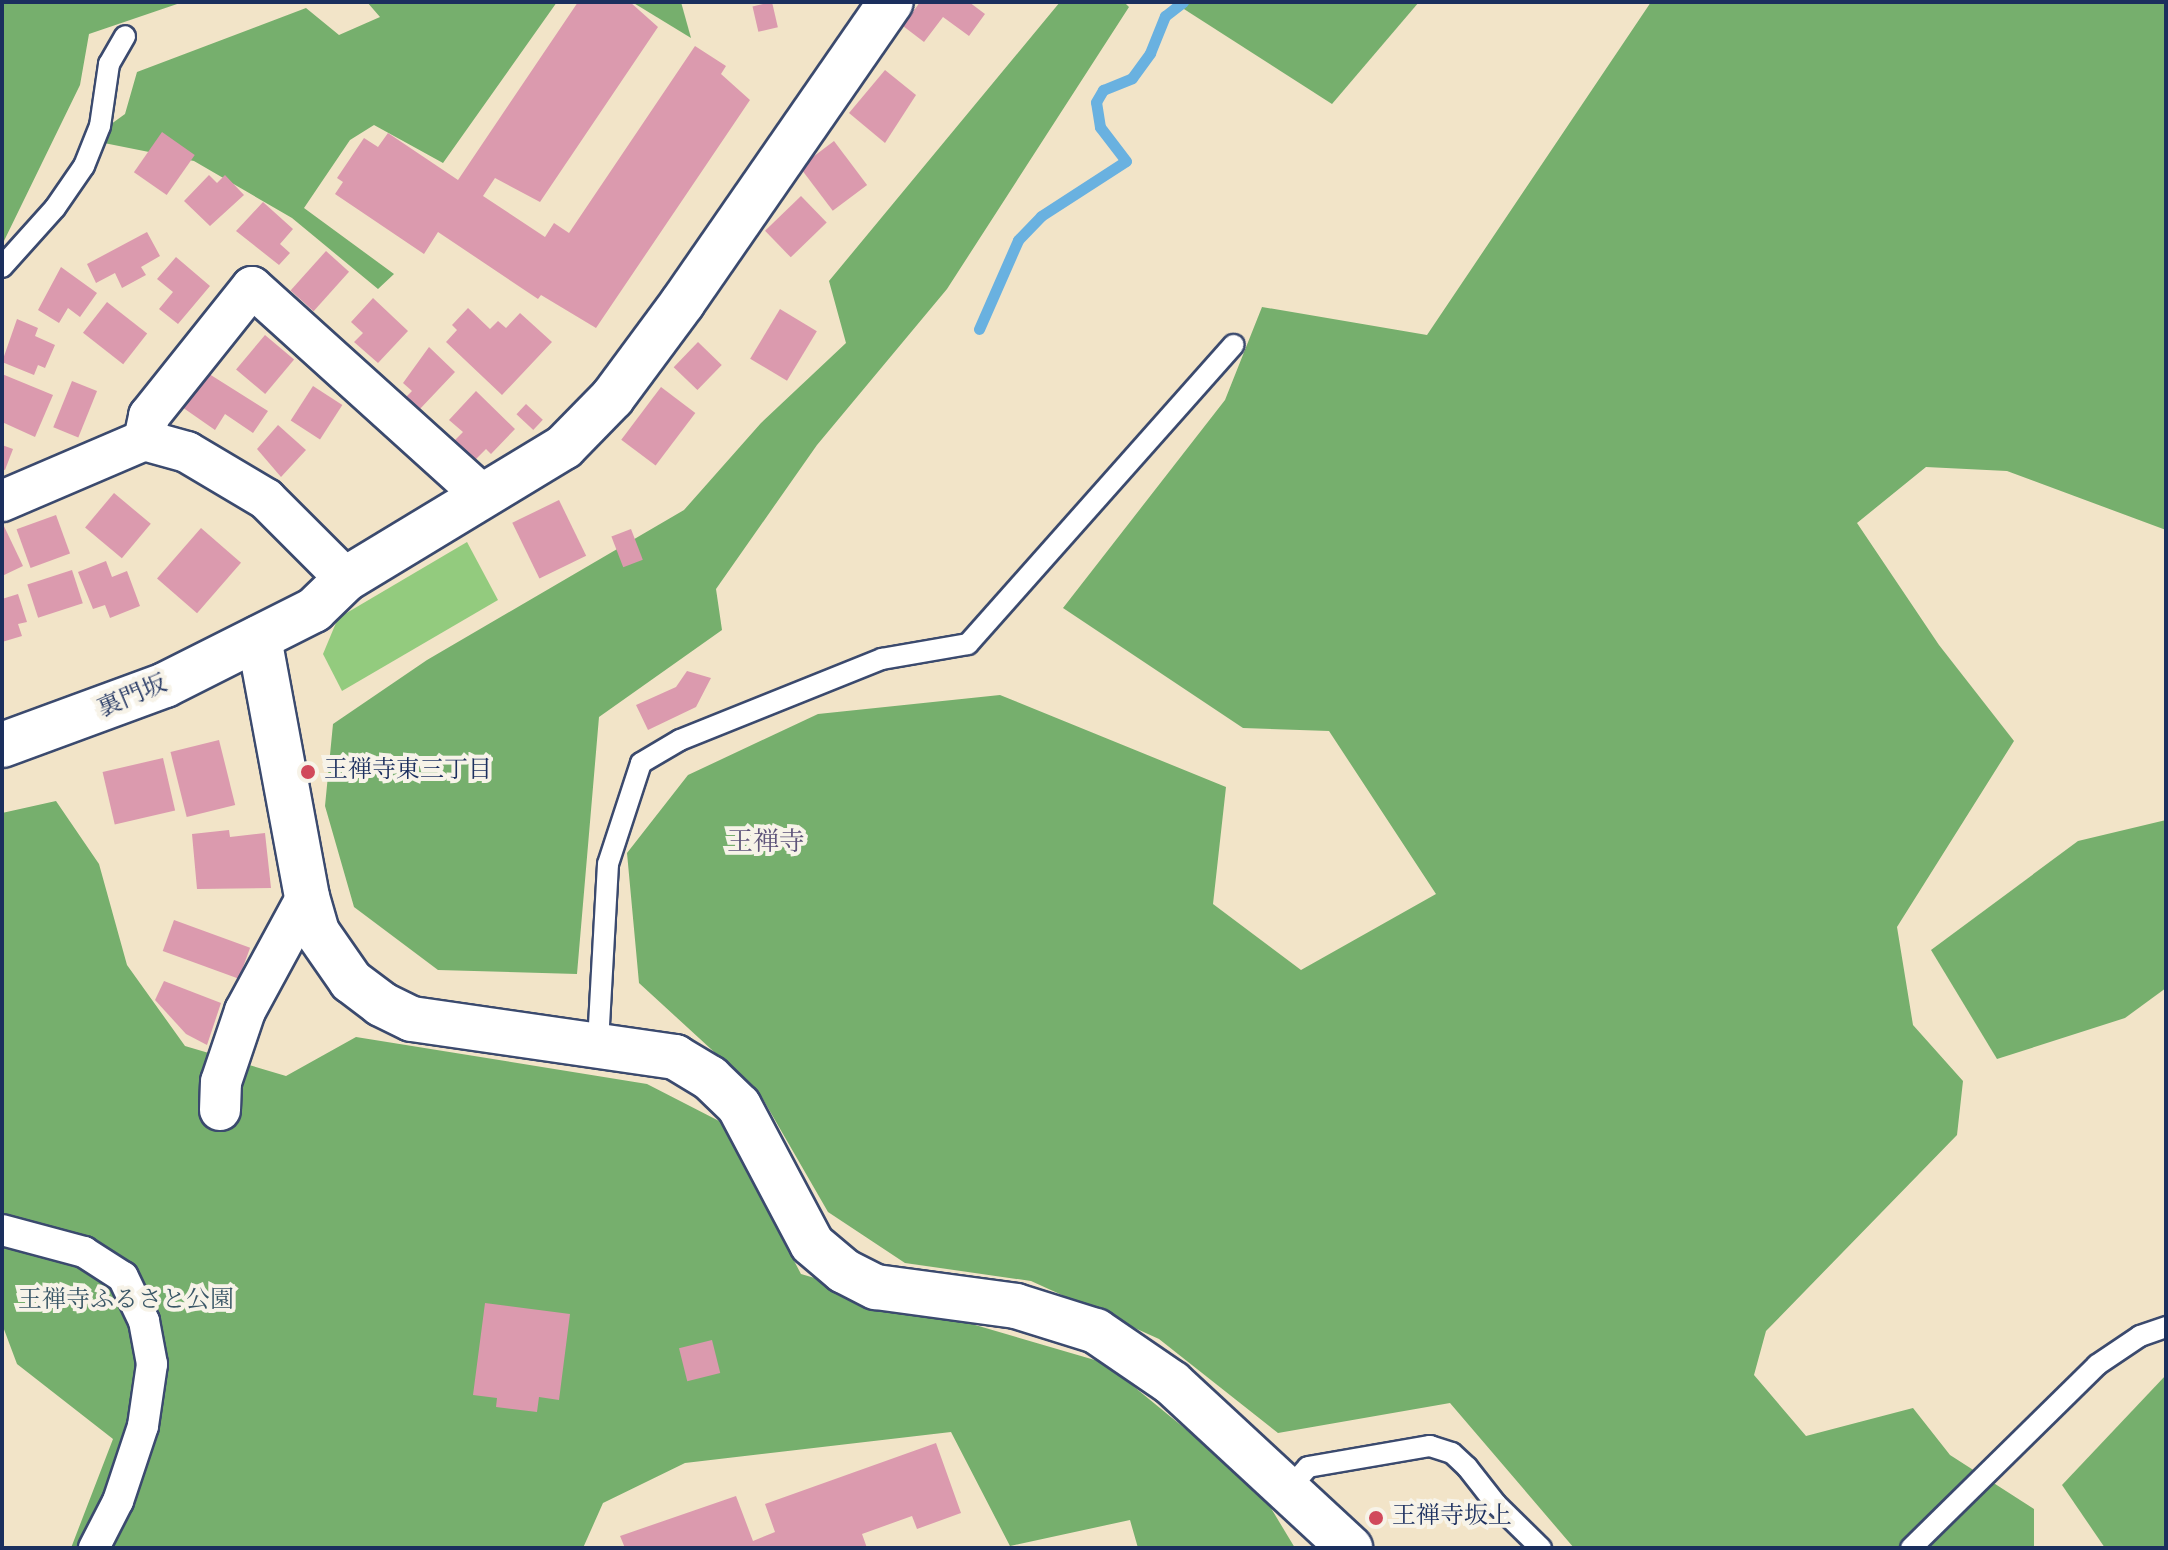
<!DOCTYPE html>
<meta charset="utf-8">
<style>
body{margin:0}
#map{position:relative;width:2168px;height:1550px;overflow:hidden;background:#f2e4c8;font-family:"Sorts Mill Goudy","Noto Serif JP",serif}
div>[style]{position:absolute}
.green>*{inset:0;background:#93cb7e}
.forest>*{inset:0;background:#76af6d}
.stream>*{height:11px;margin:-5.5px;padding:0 5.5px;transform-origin:5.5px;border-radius:5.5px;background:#69b1e0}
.building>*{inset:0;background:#db9aae;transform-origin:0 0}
.roads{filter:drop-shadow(2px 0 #3b4a6e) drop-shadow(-2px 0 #3b4a6e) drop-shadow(0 2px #3b4a6e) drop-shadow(0 -2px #3b4a6e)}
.service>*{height:20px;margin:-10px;padding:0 10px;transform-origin:10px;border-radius:10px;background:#fff}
.pedestrian>*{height:30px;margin:-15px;padding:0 15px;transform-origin:15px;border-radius:15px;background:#fff}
.minor>*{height:40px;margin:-20px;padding:0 20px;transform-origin:20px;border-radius:20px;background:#fff}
.tertiary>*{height:44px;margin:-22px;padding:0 22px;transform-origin:22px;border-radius:22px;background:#fff}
.dots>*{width:22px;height:22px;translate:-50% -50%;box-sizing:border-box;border:4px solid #f7f3e8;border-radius:50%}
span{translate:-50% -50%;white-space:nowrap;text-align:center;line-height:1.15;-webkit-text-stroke:8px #f7f3e8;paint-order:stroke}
.street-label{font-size:24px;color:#1b2f5e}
.poi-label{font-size:24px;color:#1b2f5e}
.left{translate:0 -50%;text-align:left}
.park-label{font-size:24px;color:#395666}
.neighbourhood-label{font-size:26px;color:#5e547a}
.frame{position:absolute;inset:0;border:4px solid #1b2f5e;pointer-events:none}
</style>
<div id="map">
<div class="green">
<div style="clip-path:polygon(467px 542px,498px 600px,342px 691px,323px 654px,338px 618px)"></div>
</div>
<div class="forest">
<div style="clip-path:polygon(2px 2px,183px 2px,89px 34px,80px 85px,2px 245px)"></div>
<div style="clip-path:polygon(367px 2px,557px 2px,443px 163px,374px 125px,350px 140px,304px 208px,394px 274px,378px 289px,292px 218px,194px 161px,89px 140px,125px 114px,137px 72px,306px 8px,339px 35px,380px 17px)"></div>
<div style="clip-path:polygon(632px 2px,681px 2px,691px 38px)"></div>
<div style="clip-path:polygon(1060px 2px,1124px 2px,1129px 7px,947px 289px,817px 445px,716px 589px,722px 630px,599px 717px,577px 974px,438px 970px,354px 907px,325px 806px,333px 724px,427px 660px,684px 510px,761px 423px,846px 343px,829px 281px)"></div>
<div style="clip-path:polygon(1173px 2px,1419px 2px,1332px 104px)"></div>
<div style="clip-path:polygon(1651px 2px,2166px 2px,2166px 530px,2007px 471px,1926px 467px,1857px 523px,1939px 645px,2014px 741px,1897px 927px,1913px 1025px,1963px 1081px,1957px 1135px,1766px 1331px,1754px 1375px,1806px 1436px,1913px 1408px,1950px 1455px,2034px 1509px,2034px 1548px,1574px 1548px,1450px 1403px,1278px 1433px,1159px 1339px,1031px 1281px,905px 1263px,828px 1212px,760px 1094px,639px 983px,627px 853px,688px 775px,818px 714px,1000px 695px,1226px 787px,1213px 904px,1301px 970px,1436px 894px,1329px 731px,1243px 728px,1063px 608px,1225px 400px,1262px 307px,1427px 335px)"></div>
<div style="clip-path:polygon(56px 801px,99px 864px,127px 965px,185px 1046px,286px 1076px,356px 1037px,647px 1084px,721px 1122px,801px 1274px,1105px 1363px,1260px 1490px,1295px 1548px,1138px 1548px,1130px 1520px,1010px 1546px,951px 1432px,685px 1463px,603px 1503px,583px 1548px,71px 1548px,113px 1439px,17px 1364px,2px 1324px,2px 813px)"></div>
<div style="clip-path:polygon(2166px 820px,2166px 988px,2125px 1018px,1997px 1059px,1931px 950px,2078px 841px)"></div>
<div style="clip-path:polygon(2166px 1375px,2166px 1548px,2105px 1548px,2062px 1485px)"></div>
</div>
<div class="stream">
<div style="left:979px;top:329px;width:97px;rotate:-66.3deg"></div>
<div style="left:1018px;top:240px;width:33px;rotate:-46deg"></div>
<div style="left:1041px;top:216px;width:101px;rotate:-32.9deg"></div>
<div style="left:1126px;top:161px;width:43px;rotate:-127.4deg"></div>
<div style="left:1100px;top:127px;width:25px;rotate:-99deg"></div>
<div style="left:1096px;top:102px;width:14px;rotate:-60deg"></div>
<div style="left:1103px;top:90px;width:31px;rotate:-22deg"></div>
<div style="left:1132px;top:78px;width:31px;rotate:-54deg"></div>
<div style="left:1150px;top:53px;width:40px;rotate:-68deg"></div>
<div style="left:1165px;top:16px;width:23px;rotate:-38deg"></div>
</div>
<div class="building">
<div style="clip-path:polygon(578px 2px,630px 2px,658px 27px,540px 202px,495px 178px,483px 196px,545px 237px,554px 223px,569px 233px,695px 46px,726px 66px,721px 74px,750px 100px,596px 328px,541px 295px,538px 299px,438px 232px,424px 254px,335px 194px,343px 182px,337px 178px,364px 138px,378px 147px,388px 133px,458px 180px)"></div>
<div style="left:772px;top:2px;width:26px;height:20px;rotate:77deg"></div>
<div style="clip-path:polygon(920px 2px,969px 2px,985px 14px,969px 36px,943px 17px,924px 42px,903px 26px)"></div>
<div style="clip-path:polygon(885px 70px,916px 95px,885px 143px,849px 113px)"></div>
<div style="left:162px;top:132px;width:40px;height:49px;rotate:35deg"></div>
<div style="left:834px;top:141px;width:55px;height:43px;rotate:53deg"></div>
<div style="clip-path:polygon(209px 175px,217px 183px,225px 175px,244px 195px,210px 226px,184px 201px)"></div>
<div style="left:801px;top:196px;width:37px;height:50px;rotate:46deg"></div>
<div style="clip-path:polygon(263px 202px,293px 229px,280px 244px,290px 253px,279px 265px,236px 231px)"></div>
<div style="clip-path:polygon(147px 232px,160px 256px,141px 267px,146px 275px,122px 288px,115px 273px,96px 283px,87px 264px)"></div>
<div style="left:326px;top:251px;width:31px;height:53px;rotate:42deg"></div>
<div style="clip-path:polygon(176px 257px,210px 286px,178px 324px,159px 309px,173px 292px,157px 279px)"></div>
<div style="clip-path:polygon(61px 267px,97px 293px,80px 317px,68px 308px,59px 323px,38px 310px)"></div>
<div style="clip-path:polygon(373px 298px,408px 331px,378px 363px,354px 342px,363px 333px,351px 322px)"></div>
<div style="left:107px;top:302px;width:51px;height:39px;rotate:38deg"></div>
<div style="clip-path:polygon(468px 308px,490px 329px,498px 321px,506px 328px,520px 313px,552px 342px,502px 395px,446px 342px,457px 330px,452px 325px)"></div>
<div style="left:780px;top:309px;width:43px;height:58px;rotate:31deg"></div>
<div style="clip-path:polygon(17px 319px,38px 328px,35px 336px,55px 345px,45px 368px,38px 365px,34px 375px,2px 362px)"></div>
<div style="left:265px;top:335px;width:38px;height:45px;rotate:40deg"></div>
<div style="left:698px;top:342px;width:33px;height:35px;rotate:44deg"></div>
<div style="clip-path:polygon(429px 347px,455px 372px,419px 410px,405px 398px,412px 391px,403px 383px)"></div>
<div style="clip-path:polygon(206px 372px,268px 411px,253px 433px,225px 414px,215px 430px,182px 407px)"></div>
<div style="clip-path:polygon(2px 374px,53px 395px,35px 437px,2px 422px)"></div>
<div style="left:72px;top:381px;width:27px;height:50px;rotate:22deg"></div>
<div style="left:313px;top:386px;width:35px;height:41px;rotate:33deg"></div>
<div style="left:661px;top:387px;width:43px;height:66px;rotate:37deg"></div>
<div style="clip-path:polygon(476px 391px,515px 429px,491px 454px,486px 449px,472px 463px,452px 443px,463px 432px,449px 420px)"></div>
<div style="left:526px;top:404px;width:23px;height:14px;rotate:43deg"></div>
<div style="clip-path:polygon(278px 425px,306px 450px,281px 477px,257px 449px)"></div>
<div style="clip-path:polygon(2px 445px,13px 449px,5px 470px,2px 469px)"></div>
<div style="left:114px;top:493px;width:48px;height:45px;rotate:40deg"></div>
<div style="left:559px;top:500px;width:62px;height:52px;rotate:64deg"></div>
<div style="left:56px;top:515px;width:41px;height:42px;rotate:70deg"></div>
<div style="clip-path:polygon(2px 522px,23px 566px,2px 576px)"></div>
<div style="left:201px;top:528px;width:53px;height:67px;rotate:41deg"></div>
<div style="left:631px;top:529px;width:33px;height:21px;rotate:69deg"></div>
<div style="clip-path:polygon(106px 561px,112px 577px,127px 571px,140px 606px,110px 618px,105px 605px,93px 609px,78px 572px)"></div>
<div style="left:72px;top:570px;width:35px;height:47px;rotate:72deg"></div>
<div style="clip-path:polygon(18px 594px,27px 622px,18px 624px,22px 636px,2px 642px,2px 599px)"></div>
<div style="clip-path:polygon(687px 671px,711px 678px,696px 707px,648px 730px,636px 705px,676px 687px)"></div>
<div style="left:219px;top:740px;width:67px;height:50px;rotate:76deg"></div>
<div style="left:163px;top:758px;width:54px;height:62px;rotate:77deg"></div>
<div style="clip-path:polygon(229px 830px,230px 837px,265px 833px,271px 888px,197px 889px,192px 834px)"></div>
<div style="left:174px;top:920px;width:81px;height:33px;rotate:20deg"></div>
<div style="clip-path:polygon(164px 981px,221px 1003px,207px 1045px,186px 1034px,155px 1000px)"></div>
<div style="clip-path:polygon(485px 1303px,570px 1314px,559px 1400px,539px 1397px,537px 1412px,496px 1407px,497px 1398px,473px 1395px)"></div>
<div style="left:712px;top:1340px;width:34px;height:34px;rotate:76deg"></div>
<div style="clip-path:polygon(936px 1443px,961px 1513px,917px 1529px,912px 1516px,862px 1534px,867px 1548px,625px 1548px,620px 1536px,736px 1496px,753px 1541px,775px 1532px,765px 1504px)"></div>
</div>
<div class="roads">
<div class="service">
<div style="left:2px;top:267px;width:79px;rotate:-48.1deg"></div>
<div style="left:55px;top:208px;width:51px;rotate:-55.4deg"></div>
<div style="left:84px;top:166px;width:43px;rotate:-68.2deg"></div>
<div style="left:100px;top:126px;width:63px;rotate:-81.7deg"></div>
<div style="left:109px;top:64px;width:32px;rotate:-60deg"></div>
<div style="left:598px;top:1043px;width:179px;rotate:-86.8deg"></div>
<div style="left:608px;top:864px;width:106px;rotate:-71.9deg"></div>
<div style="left:641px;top:763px;width:45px;rotate:-30.5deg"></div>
<div style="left:680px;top:740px;width:218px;rotate:-21.9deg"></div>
<div style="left:882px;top:659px;width:87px;rotate:-9.9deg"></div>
<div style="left:968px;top:644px;width:400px;rotate:-48.4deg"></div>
<div style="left:1288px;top:1490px;width:30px;rotate:-49deg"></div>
<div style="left:1308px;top:1467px;width:124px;rotate:-9.8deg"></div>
<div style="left:1430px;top:1446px;width:23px;rotate:18deg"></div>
<div style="left:1452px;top:1453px;width:21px;rotate:43deg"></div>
<div style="left:1467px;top:1467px;width:47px;rotate:51.9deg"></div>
<div style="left:1496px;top:1504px;width:63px;rotate:44.4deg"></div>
<div style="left:1911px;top:1548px;width:261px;rotate:-44.5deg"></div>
<div style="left:2097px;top:1365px;width:52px;rotate:-34deg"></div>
<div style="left:2140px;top:1336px;width:28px;rotate:-19deg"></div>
</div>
<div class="pedestrian">
<div style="left:2px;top:1230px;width:85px;rotate:15deg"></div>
<div style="left:84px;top:1252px;width:46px;rotate:32.7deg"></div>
<div style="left:123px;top:1277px;width:49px;rotate:64.5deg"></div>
<div style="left:144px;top:1321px;width:44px;rotate:79.5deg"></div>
<div style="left:152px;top:1364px;width:63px;rotate:98.3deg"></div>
<div style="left:143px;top:1426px;width:79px;rotate:108.4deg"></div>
<div style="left:118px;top:1501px;width:53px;rotate:117.1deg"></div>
</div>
<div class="minor">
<div style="left:2px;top:501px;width:155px;rotate:-23.2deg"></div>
<div style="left:346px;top:579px;width:113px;rotate:-135deg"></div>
<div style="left:266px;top:499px;width:92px;rotate:-149.3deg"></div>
<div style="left:187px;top:452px;width:45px;rotate:-164.4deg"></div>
<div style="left:144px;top:440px;width:25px;rotate:-78deg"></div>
<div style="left:149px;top:416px;width:165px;rotate:-51.4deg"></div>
<div style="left:252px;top:287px;width:312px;rotate:42.1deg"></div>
<div style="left:220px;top:1110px;width:28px;rotate:-88deg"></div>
<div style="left:221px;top:1082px;width:75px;rotate:-71.3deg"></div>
<div style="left:245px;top:1011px;width:130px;rotate:-61.5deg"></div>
</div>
<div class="tertiary">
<div style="left:259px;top:638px;width:263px;rotate:79.5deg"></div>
<div style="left:307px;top:897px;width:36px;rotate:74deg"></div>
<div style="left:317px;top:932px;width:60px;rotate:55.2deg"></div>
<div style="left:351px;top:981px;width:38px;rotate:37deg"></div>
<div style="left:381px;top:1004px;width:34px;rotate:26deg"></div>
<div style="left:412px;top:1019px;width:266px;rotate:8.2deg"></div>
<div style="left:675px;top:1057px;width:41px;rotate:31deg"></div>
<div style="left:710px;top:1078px;width:40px;rotate:44deg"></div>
<div style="left:739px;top:1106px;width:156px;rotate:62.1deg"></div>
<div style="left:812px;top:1244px;width:42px;rotate:40.2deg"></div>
<div style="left:844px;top:1271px;width:36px;rotate:27deg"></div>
<div style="left:876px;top:1287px;width:141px;rotate:7.7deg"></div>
<div style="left:1016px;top:1306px;width:84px;rotate:17.4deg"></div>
<div style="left:1096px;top:1331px;width:92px;rotate:34.4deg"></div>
<div style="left:1172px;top:1383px;width:243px;rotate:42.8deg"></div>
<div style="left:2px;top:745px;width:174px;rotate:-20.2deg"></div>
<div style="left:165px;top:685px;width:167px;rotate:-26.7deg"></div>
<div style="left:314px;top:610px;width:45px;rotate:-44.1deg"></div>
<div style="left:346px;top:579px;width:255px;rotate:-31.2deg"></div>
<div style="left:564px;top:447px;width:69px;rotate:-45.6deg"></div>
<div style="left:612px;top:398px;width:119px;rotate:-53.5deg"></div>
<div style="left:683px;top:302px;width:365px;rotate:-55.3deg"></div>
</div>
</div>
<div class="dots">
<div style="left:308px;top:772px;background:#d1495b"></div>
<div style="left:1376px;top:1518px;background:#d1495b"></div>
</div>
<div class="street-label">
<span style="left:133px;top:698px;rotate:-23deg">裏門坂</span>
</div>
<div class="poi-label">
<span class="left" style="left:324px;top:772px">王禅寺東三丁目</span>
<span class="left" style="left:1392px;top:1518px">王禅寺坂上</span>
</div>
<div class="park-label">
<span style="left:126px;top:1302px">王禅寺ふるさと公園</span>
</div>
<div class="neighbourhood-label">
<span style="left:766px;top:844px">王禅寺</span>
</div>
<div class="frame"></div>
</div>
